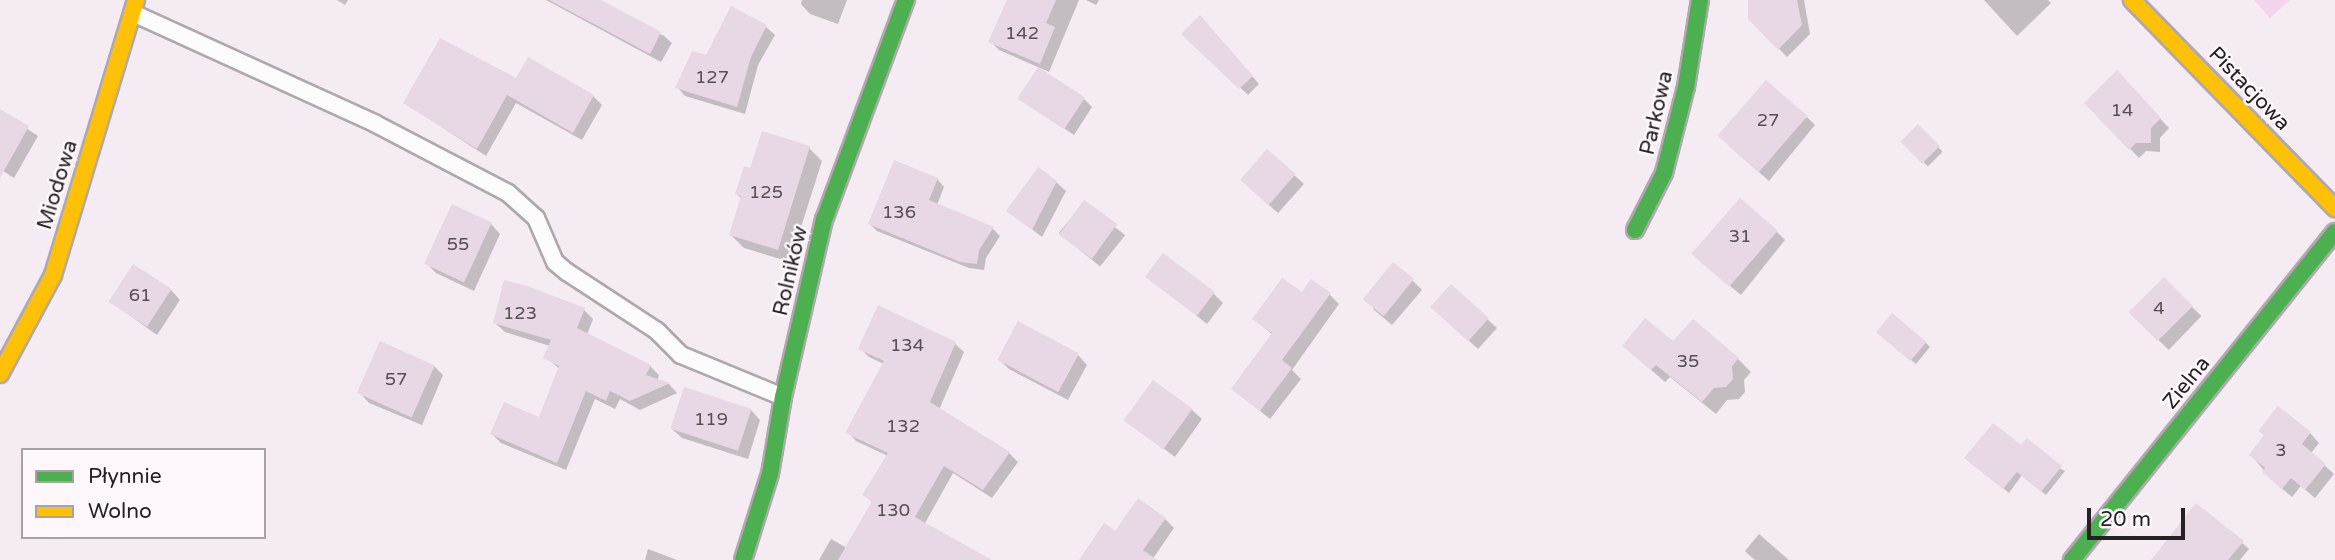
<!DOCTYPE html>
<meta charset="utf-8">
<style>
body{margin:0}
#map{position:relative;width:2335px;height:560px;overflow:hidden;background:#f4ecf2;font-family:"Varela Round",sans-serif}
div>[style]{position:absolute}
.green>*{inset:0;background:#f5d4ed}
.shadow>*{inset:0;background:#0003;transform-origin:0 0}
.building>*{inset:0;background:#e8d7e5;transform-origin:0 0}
.roads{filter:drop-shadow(2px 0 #afa8ad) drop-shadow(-2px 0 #afa8ad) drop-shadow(0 2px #afa8ad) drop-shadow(0 -2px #afa8ad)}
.lane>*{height:16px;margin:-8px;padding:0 8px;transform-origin:8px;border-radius:8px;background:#fdfcfd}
.fast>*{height:16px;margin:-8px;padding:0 8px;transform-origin:8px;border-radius:8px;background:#4caf50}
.slow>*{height:16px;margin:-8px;padding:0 8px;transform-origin:8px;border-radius:8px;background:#ffc107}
span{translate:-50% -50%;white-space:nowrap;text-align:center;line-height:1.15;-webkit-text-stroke:5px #fef8fd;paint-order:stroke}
.number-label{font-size:18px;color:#564e54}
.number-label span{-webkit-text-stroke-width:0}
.street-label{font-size:21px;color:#252024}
.legend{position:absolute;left:21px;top:448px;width:245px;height:91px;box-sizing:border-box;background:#fef8fd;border:2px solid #a7a2a6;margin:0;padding:9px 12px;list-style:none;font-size:21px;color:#252024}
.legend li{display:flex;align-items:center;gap:14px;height:35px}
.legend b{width:35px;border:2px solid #a7a2a6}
.scale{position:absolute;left:2087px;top:508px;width:98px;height:32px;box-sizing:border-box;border:4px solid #252024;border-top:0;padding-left:9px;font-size:21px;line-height:24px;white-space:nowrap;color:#252024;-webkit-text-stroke:5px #fef8fd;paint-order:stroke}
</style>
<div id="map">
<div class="green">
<div style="clip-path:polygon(2254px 0,2290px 0,2270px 18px)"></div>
</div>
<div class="shadow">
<div style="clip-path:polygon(337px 0,348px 0,345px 5px)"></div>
<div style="clip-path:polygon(546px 0,597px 0,664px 36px,672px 43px,661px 62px)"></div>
<div style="clip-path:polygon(802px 0,847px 0,838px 24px,810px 14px,801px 4px)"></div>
<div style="clip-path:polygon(1008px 0,1079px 0,1049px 72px,999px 50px,990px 41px)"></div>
<div style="clip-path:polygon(1086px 0,1099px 0,1096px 5px)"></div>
<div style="clip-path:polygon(1749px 0,1804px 0,1810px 34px,1787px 57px,1749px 18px)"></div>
<div style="clip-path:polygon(1984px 0,2048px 0,2051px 3px,2017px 36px)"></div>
<div style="clip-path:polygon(731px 8px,766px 27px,775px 35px,758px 65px,745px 114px,685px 96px,677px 87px,707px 57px)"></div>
<div style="clip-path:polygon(1207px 25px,1259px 84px,1248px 95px,1184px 34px)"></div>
<div style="clip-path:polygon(529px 60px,593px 96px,602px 105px,582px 140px,516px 103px,486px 156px,405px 103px,517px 80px)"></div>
<div style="clip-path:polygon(2126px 82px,2169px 128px,2160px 138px,2160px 152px,2146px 151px,2139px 158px,2086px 103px)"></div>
<div style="clip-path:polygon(1083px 98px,1092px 107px,1074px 135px,1020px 99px)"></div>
<div style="clip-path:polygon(0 111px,38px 136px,14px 178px,0 169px)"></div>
<div style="clip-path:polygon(1807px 117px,1815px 125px,1769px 181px,1728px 145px)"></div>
<div style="left:1918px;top:127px;width:35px;height:21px;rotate:45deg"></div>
<div style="clip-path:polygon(809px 148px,822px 161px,790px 262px,744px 248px,731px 235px,742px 199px,737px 194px,751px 171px)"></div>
<div style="clip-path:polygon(1294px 175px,1304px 184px,1278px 213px,1251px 189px)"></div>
<div style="clip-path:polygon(937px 179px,944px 187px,937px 205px,993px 229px,1000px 236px,986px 258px,984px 270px,969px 268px,877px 231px,870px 224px)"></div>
<div style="clip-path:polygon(1056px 182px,1066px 191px,1042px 237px,1008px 211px)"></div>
<div style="left:1084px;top:202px;width:53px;height:40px;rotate:39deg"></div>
<div style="clip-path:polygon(491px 224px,500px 234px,474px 291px,436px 273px,427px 264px)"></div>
<div style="clip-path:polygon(1777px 232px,1785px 240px,1741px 295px,1701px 262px)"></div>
<div style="clip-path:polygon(1148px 277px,1214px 294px,1223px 303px,1207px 324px)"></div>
<div style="clip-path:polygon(1412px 280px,1422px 290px,1392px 325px,1373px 309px)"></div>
<div style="left:2164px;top:280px;width:52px;height:47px;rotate:44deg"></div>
<div style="clip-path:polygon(1451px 286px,1497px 328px,1478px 349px,1442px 316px)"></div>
<div style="clip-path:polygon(171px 290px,180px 300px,157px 335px,111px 302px)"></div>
<div style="clip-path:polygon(1302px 294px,1330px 295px,1339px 304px,1292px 370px,1301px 379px,1270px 419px,1233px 389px,1273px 335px,1254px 319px)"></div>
<div style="clip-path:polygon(584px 310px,593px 319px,587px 335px,650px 366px,659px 375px,657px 381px,669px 384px,677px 393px,640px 410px,620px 399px,615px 409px,595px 399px,566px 470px,501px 443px,492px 434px,540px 420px,560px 369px,545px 357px,550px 346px,505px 332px,495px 323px)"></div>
<div style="clip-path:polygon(1883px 337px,1926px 343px,1930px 347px,1916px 364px)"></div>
<div style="clip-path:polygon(955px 344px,964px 352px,939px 410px,1009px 453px,1018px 462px,992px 498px,953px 473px,924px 525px,988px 560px,819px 560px,831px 539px,847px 548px,873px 503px,864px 494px,888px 456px,856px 441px,848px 432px,884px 364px,869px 357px,860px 348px)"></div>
<div style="clip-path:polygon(1624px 346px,1738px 359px,1751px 372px,1744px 380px,1745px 392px,1739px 399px,1727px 400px,1716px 414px,1670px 377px,1665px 382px)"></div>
<div style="clip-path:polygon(1078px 355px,1087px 365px,1068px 400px,1009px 369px,999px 359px)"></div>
<div style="clip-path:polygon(434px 366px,443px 375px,422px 425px,369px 403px,360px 393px)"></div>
<div style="clip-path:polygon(751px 410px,760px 420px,748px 459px,682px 438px,672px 429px)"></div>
<div style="clip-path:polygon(1192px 410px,1202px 419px,1175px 457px,1127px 421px)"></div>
<div style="clip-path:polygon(2310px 433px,2319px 443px,2311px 453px,2334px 474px,2315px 498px,2301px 486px,2292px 497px,2273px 481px,2251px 455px,2265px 436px)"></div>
<div style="clip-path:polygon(2021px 448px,2065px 471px,2046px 495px,2022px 475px,2009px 493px,1971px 462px)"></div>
<div style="clip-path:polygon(1165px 519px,1174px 528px,1152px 560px,1081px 560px)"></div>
<div style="clip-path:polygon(1759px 534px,1789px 560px,1755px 560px,1749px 555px,1745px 551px)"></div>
<div style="clip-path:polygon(2242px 543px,2249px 549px,2240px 560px,2163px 560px)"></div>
<div style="clip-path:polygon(648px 549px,677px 560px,645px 560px)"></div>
</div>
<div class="building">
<div style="clip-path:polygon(549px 0,601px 0,661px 32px,650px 54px)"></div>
<div style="clip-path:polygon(1007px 0,1056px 0,1046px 23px,1055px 27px,1040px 64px,988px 42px)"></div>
<div style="clip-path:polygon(1748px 0,1797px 0,1802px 25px,1778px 50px,1748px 19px)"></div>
<div style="clip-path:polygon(731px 6px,767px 25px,751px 57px,737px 107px,675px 88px,692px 51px,706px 55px)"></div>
<div style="clip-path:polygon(1200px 15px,1253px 76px,1239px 89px,1181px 34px)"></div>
<div style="clip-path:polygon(440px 38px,516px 78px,528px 57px,594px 95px,573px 133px,507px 95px,477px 149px,403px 103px)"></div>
<div style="left:1038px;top:67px;width:56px;height:38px;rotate:33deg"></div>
<div style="clip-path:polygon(2117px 70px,2161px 118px,2151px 128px,2151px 143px,2136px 143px,2129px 150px,2084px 103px)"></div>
<div style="left:1766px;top:80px;width:55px;height:74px;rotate:41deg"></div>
<div style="clip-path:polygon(0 109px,29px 126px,0 178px)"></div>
<div style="left:1918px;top:124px;width:31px;height:25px;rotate:45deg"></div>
<div style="clip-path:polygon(762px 131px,810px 146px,778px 250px,729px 235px,741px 196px,735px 194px,744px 166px,750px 168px)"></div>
<div style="left:1267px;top:149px;width:38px;height:41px;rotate:41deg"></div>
<div style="clip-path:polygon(894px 160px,938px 178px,929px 200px,994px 227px,979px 250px,977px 264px,960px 262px,868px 224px)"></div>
<div style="clip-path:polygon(1038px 167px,1057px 181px,1032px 230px,1006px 211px)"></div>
<div style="left:1740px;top:198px;width:50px;height:74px;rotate:41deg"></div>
<div style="left:1084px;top:200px;width:41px;height:43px;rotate:36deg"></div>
<div style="left:452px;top:204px;width:44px;height:66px;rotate:25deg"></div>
<div style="left:1163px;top:253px;width:65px;height:30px;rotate:37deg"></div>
<div style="left:1393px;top:262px;width:27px;height:48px;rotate:39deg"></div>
<div style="left:133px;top:264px;width:46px;height:45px;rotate:33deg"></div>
<div style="left:2164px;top:277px;width:41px;height:50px;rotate:45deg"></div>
<div style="clip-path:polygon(1282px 278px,1302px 292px,1311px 279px,1331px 293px,1282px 360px,1292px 368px,1260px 411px,1231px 389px,1272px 333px,1252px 319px)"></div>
<div style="clip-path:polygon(504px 280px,530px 287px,585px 308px,577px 328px,651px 365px,646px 375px,670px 383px,630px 401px,610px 391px,606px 401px,586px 391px,557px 463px,490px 434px,504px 402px,539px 417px,559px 366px,543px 358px,551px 340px,493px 323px)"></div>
<div style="left:1451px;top:284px;width:51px;height:31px;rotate:42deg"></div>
<div style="clip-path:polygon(878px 305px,956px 342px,930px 402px,1010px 452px,983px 490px,944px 466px,915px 517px,992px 560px,838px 560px,872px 501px,862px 495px,888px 453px,845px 433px,884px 361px,858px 349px)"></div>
<div style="left:1892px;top:313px;width:45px;height:25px;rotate:40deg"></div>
<div style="clip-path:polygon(1645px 318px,1673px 341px,1693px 319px,1739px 358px,1732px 366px,1733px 379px,1726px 387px,1714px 388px,1702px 402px,1656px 365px,1651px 370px,1622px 346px)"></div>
<div style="left:1018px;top:321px;width:69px;height:44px;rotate:28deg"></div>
<div style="left:380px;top:341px;width:60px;height:57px;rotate:24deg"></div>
<div style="left:1153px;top:380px;width:49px;height:50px;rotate:36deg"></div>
<div style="left:684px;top:387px;width:71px;height:44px;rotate:18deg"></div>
<div style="clip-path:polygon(2278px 406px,2311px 432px,2302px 444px,2326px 464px,2305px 490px,2291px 478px,2282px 489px,2262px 472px,2265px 468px,2249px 455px,2264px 435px,2258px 431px)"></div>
<div style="clip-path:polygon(1993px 423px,2021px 445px,2027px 438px,2062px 466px,2041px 492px,2017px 472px,2003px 489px,1964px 458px)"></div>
<div style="clip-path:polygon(1138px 498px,1166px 518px,1143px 550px,1157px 560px,1079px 560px,1104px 523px,1115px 531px)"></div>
<div style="clip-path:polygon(2196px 503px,2244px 541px,2228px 560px,2151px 560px)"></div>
</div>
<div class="roads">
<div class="lane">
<div style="left:133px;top:13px;width:265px;rotate:24.5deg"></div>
<div style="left:374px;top:123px;width:151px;rotate:27.6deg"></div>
<div style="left:508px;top:193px;width:38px;rotate:42deg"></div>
<div style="left:536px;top:218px;width:48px;rotate:66.6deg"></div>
<div style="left:555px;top:262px;width:16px;rotate:40deg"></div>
<div style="left:567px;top:272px;width:108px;rotate:33.2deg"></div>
<div style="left:657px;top:331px;width:34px;rotate:45deg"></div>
<div style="left:681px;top:355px;width:110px;rotate:22.4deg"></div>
</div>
<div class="fast">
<div style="left:1635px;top:230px;width:64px;rotate:-63deg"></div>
<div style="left:1664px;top:173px;width:89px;rotate:-75.7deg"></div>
<div style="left:1686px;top:87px;width:88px;rotate:-80.9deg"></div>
<div style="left:743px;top:560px;width:90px;rotate:-72.6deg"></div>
<div style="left:770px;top:474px;width:78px;rotate:-80.4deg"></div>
<div style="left:783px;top:397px;width:182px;rotate:-77deg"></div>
<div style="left:824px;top:220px;width:235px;rotate:-69.6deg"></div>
<div style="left:2072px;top:560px;width:420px;rotate:-51.3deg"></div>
</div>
<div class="slow">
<div style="left:2132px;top:0;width:291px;rotate:45.7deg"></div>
<div style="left:0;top:374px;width:112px;rotate:-61.8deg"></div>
<div style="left:53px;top:275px;width:287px;rotate:-73.2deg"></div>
</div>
</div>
<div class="number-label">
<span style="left:1022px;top:33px">142</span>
<span style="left:712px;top:77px">127</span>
<span style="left:2122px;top:110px">14</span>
<span style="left:1768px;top:120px">27</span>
<span style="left:766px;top:192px">125</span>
<span style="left:899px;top:212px">136</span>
<span style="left:1740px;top:236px">31</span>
<span style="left:458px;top:244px">55</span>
<span style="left:140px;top:295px">61</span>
<span style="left:2159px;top:308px">4</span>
<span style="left:520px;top:313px">123</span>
<span style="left:907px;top:345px">134</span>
<span style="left:1688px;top:361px">35</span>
<span style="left:396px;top:379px">57</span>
<span style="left:711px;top:419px">119</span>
<span style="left:903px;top:426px">132</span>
<span style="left:2281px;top:450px">3</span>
<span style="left:893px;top:510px">130</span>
</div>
<div class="street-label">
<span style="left:2249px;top:89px;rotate:46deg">Pistacjowa</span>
<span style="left:1657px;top:113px;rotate:-77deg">Parkowa</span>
<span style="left:58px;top:185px;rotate:-73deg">Miodowa</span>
<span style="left:791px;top:271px;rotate:-77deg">Rolników</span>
<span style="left:2187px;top:383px;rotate:-51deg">Zielna</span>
</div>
<ul class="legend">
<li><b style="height:9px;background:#4caf50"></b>Płynnie</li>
<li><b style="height:9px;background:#ffc107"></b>Wolno</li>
</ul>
<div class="scale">20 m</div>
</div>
